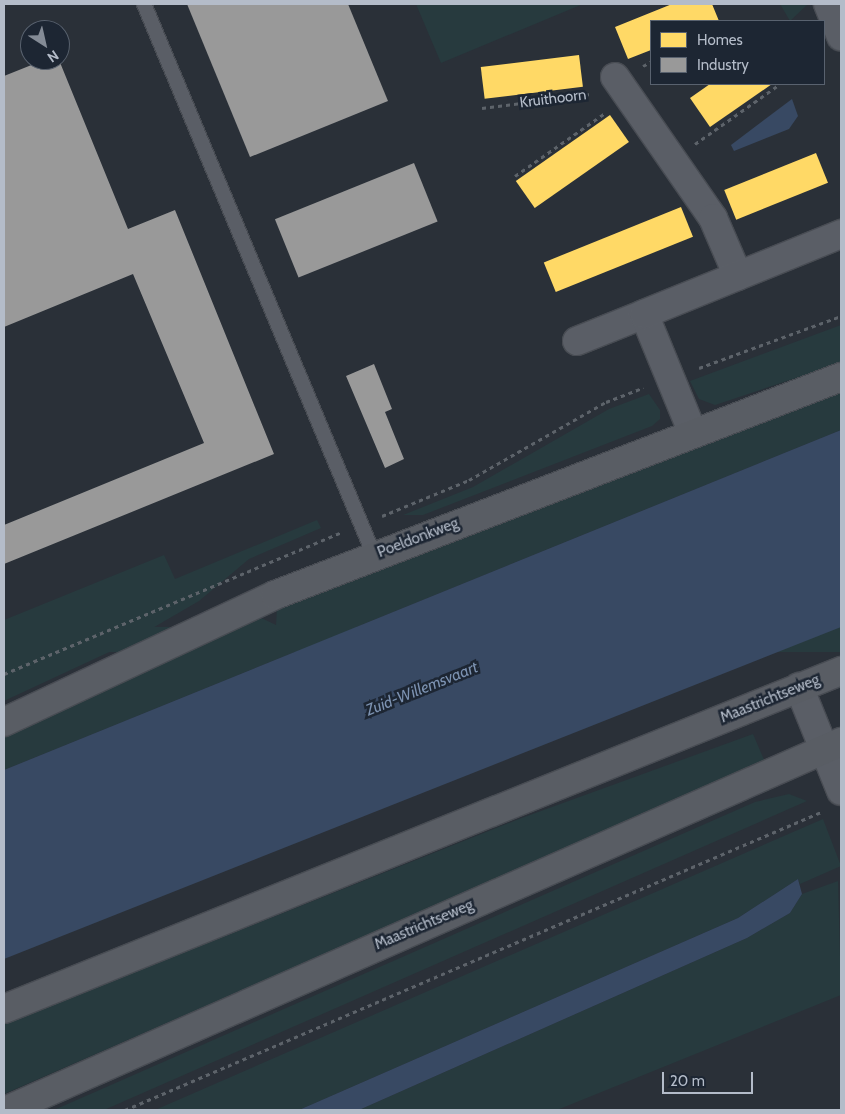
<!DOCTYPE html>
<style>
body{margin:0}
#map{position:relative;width:845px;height:1114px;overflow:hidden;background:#2a3038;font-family:Cabin,sans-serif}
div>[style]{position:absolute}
.green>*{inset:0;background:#273a3e;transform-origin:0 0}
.water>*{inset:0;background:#384963}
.homes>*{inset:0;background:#ffd966;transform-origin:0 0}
.industry>*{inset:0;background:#999;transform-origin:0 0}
.path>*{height:3px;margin-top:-1.5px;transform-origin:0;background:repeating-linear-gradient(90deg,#5d636a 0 4px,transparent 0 8px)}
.roads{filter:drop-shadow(1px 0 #484c53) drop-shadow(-1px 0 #484c53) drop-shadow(0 1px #484c53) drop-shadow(0 -1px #484c53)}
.lane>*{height:14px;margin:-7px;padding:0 7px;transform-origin:7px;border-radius:7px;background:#5a5e66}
.street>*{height:28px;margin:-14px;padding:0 14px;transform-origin:14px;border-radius:14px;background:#5a5e66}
.secondary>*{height:28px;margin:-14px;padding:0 14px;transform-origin:14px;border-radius:14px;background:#595d64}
span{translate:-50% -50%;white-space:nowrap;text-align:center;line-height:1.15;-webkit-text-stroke:5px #1d2633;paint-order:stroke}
.street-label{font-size:15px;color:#b4bcc9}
.water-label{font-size:16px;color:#7c92b1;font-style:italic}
.frame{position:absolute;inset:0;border:5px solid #b4bcc9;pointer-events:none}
.legend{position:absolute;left:650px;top:20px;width:175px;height:65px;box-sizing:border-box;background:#1d2633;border:1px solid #59626f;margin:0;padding:6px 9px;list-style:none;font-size:15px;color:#b4bcc9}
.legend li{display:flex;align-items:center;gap:10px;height:25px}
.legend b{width:25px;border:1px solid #59626f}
.north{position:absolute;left:20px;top:20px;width:50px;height:50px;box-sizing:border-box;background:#1d2633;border:1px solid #59626f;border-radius:50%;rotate:145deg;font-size:14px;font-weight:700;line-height:20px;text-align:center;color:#b4bcc9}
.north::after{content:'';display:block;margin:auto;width:18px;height:22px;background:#848b96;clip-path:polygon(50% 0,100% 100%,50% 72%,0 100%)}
.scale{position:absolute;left:662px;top:1072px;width:91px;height:22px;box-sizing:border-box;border:2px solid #b4bcc9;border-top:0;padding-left:6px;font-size:15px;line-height:18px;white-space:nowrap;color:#b4bcc9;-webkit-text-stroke:4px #1d2633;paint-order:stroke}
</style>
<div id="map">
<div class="green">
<div style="clip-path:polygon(416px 4px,583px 4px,441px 63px)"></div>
<div style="clip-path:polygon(780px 4px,808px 4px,790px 21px)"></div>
<div style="clip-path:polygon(841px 325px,841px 363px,715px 405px,699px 399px,690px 381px)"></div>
<div style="clip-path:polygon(841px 390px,841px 430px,4px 770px,4px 734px,257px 616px,276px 625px,277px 608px)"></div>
<div style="clip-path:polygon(649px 394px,660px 410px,660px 419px,652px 426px,423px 515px,403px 515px,473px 487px,609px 409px)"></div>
<div style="clip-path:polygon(317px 520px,321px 528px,249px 559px,199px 601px,120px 647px,4px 701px,4px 620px,164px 555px,175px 579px)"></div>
<div style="left:841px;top:627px;width:25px;height:900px;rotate:90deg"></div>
<div style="clip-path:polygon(753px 734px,765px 762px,4px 1094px,4px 1024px,519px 819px)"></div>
<div style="clip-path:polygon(789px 794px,807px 801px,104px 1110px,54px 1110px,755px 802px)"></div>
<div style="clip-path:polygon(823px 819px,841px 866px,800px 884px,798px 879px,738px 918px,299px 1110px,155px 1110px)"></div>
<div style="clip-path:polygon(838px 881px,841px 995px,557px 1110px,359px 1110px,747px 938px,790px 913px,802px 894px)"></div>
</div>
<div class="water">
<div style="clip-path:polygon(792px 99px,798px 116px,789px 129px,734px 151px,731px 145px)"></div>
<div style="clip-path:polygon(841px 430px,841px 627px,4px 959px,4px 770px)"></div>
<div style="clip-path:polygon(798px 879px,802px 894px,790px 913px,747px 938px,359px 1110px,299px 1110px,738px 918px)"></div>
</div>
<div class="homes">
<div style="clip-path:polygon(672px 4px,712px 4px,719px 21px,651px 21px,651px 50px,628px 59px,615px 27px)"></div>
<div style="left:579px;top:55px;width:32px;height:99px;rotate:83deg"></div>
<div style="clip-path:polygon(710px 84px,772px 84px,710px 127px,690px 98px)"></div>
<div style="left:610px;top:115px;width:33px;height:115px;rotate:55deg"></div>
<div style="left:816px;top:153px;width:32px;height:99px;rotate:68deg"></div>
<div style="left:681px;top:207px;width:32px;height:148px;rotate:68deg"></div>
</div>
<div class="industry">
<div style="clip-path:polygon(187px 4px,348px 4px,388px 101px,250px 157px)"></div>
<div style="clip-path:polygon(44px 60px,59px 60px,128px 229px,175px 210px,274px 454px,4px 564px,4px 525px,204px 443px,133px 274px,4px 327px,4px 76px)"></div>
<div style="left:414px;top:163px;width:63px;height:150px;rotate:68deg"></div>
<div style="clip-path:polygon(374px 364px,392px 409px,385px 412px,404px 459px,385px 468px,346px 376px)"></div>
</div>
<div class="path">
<div style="left:643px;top:66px;width:9px;rotate:-27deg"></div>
<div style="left:482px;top:108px;width:110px;rotate:-7.3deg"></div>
<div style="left:695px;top:144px;width:104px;rotate:-35.2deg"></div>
<div style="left:515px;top:176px;width:110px;rotate:-35deg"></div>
<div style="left:699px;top:368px;width:151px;rotate:-20.1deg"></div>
<div style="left:382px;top:516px;width:94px;rotate:-22.5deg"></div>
<div style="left:469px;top:480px;width:158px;rotate:-29.7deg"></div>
<div style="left:606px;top:402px;width:40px;rotate:-21deg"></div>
<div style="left:4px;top:674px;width:367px;rotate:-22.8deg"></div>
<div style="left:125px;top:1110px;width:757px;rotate:-23.18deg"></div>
</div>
<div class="roads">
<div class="lane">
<div style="left:144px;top:4px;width:597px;rotate:67.34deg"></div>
</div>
<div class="street">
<div style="left:828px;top:4px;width:35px;rotate:68deg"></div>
<div style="left:615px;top:77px;width:172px;rotate:55.2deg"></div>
<div style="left:713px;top:218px;width:63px;rotate:66.7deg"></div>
<div style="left:577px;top:341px;width:72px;rotate:-21.9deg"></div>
<div style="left:692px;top:431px;width:126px;rotate:-112.3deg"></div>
<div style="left:644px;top:314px;width:213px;rotate:-22.1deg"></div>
<div style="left:799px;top:687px;width:112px;rotate:68deg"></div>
</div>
<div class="secondary">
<div style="left:4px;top:722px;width:299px;rotate:-25.1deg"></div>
<div style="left:275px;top:595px;width:607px;rotate:-21.06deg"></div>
<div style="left:4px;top:1009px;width:903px;rotate:-21.99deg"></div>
<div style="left:7px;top:1110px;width:912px;rotate:-23.81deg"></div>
</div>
</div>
<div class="street-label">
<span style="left:553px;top:99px;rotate:-7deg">Kruithoorn</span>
<span style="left:418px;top:538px;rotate:-21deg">Poeldonkweg</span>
<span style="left:770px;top:699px;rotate:-22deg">Maastrichtseweg</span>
<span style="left:424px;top:925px;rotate:-23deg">Maastrichtseweg</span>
</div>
<div class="water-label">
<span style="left:422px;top:689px;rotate:-22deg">Zuid-Willemsvaart</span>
</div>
<div class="frame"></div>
<ul class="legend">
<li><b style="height:14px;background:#ffd966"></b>Homes</li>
<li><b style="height:14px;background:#999"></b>Industry</li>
</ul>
<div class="north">N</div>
<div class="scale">20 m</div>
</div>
